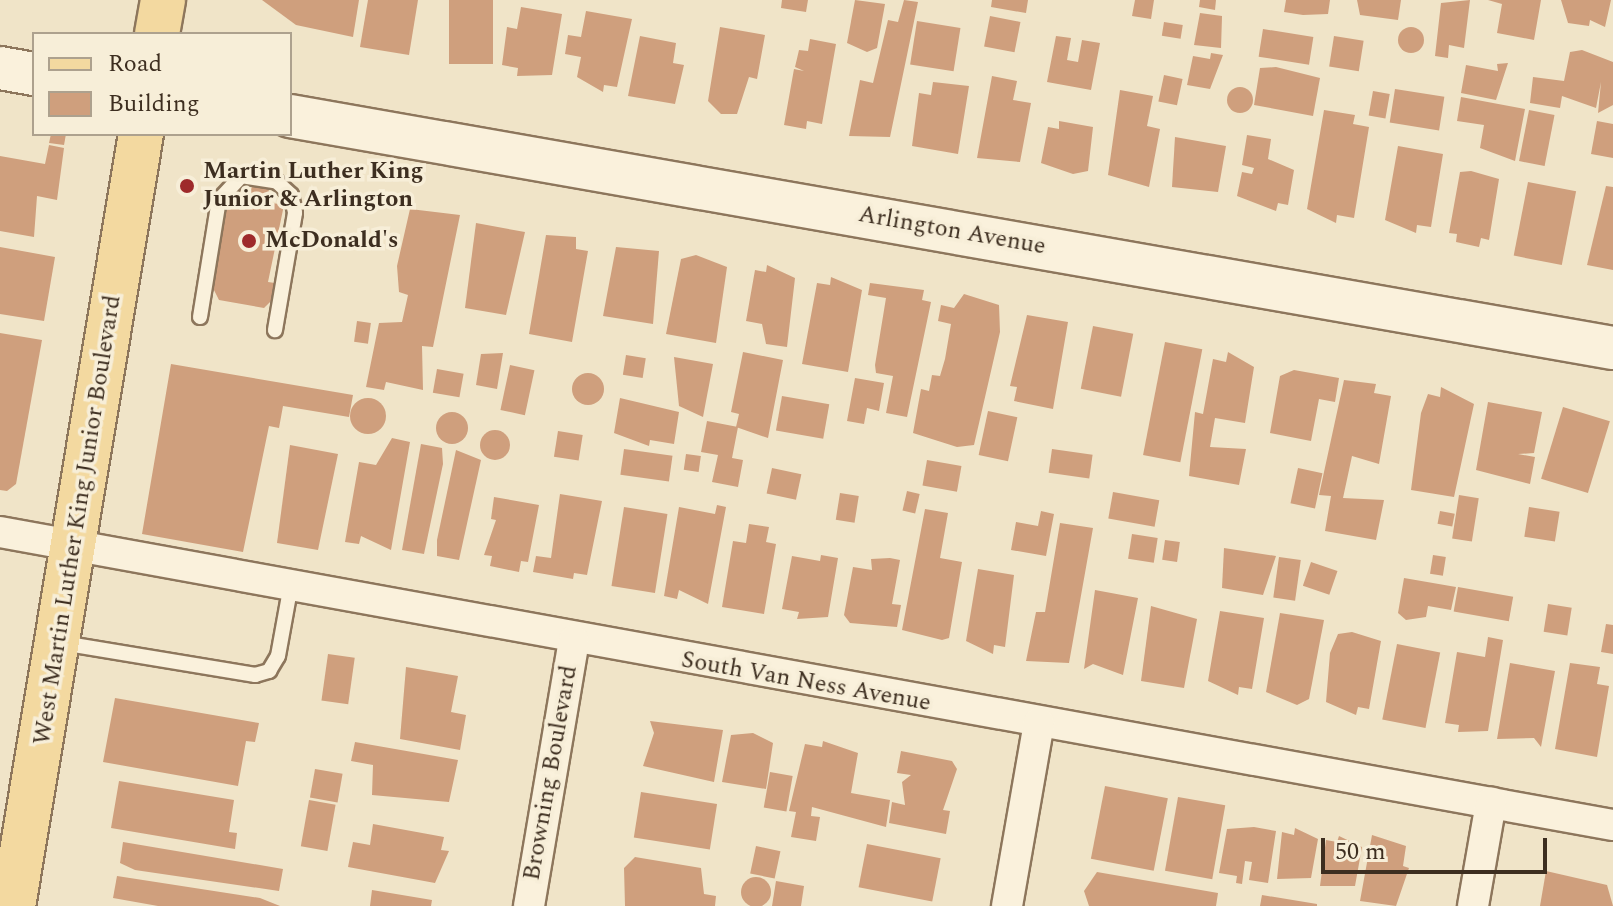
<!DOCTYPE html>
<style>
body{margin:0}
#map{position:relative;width:1613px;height:906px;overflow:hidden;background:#f0e4c8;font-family:Spectral,serif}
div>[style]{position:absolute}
.building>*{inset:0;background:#cf9f7d;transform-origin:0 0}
.round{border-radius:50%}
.roads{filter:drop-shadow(2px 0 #8d765c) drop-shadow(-2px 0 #8d765c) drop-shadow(0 2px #8d765c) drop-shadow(0 -2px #8d765c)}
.lane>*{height:14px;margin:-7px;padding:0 7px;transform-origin:7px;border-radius:7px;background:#faf1dc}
.street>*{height:30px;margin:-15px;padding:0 15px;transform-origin:15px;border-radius:15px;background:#faf1dc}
.secondary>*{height:42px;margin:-21px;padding:0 21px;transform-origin:21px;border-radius:21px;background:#faf1dc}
.primary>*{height:44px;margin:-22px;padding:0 22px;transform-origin:22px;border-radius:22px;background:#f3d9a0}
.dots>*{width:22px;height:22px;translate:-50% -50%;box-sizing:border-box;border:4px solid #f7eed8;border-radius:50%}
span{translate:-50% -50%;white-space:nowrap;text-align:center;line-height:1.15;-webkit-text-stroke:7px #f7eed8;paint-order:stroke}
.poi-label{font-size:24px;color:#3d2e20;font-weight:700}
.left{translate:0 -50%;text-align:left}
.street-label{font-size:24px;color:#3d2e20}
.legend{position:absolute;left:32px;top:32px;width:260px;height:104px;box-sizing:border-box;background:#f7eed8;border:2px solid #ada18e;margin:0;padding:10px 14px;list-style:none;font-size:24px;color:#3d2e20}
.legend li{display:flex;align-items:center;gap:16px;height:40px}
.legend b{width:40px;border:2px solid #ada18e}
.scale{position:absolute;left:1321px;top:838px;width:226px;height:36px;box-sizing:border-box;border:4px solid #3d2e20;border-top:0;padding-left:10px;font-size:24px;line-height:28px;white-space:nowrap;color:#3d2e20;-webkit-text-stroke:6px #f7eed8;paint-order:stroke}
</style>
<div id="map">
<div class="building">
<div style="clip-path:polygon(262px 0,359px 0,353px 37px,296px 25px)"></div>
<div style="clip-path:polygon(368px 0,418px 0,409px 55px,360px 47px)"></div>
<div style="left:449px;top:0;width:44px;height:64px"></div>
<div style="clip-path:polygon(782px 0,808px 0,806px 12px,781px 8px)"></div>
<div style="clip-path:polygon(855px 0,885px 4px,877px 48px,867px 52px,847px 43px)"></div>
<div style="clip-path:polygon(904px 0,918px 2px,890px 137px,849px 136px,860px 80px,873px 83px,888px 20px,898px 22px)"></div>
<div style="clip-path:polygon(992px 0,1028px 0,1026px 13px,991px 7px)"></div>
<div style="clip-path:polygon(1135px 0,1154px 0,1151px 19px,1132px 16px)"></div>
<div style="clip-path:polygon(1200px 0,1216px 0,1215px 10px,1199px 7px)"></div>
<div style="clip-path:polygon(1286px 0,1330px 0,1328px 14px,1303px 15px,1284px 12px)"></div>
<div style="clip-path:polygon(1357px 0,1401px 0,1398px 20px,1360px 15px)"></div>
<div style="clip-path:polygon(1470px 0,1464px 48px,1449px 45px,1448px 58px,1435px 56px,1441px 3px)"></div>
<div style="clip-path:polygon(1488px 0,1541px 0,1534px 40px,1497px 33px,1502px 4px)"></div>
<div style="clip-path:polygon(1561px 0,1611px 0,1605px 27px,1590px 20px,1589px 26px,1568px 23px)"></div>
<div style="clip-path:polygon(521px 7px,562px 14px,552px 75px,517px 76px,518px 68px,502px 65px,507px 27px,517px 29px)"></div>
<div style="clip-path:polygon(586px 11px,632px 19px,617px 87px,604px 85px,603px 92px,577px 77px,581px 57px,565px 54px,568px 35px,581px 37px)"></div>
<div style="clip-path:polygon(1200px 13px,1222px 16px,1221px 48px,1194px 45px)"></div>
<div style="left:990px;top:16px;width:31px;height:31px;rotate:11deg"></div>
<div style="left:917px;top:21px;width:44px;height:44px;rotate:9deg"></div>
<div style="left:1164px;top:22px;width:19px;height:14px;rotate:9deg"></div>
<div class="round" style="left:1398px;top:27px;width:26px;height:26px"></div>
<div style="clip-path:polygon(720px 27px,765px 35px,757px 79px,749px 77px,737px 114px,721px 114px,708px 101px)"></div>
<div style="left:1263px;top:29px;width:51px;height:28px;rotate:9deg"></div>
<div style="clip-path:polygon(640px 36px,676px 43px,673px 63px,684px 65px,675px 104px,628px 96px)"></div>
<div style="clip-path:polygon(1056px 36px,1071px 38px,1067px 60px,1078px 62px,1082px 40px,1100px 43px,1091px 90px,1047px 82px)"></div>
<div style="left:1334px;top:36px;width:30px;height:31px;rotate:9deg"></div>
<div style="clip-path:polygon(810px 39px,836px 44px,822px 124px,807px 121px,806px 129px,784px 125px,794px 69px,804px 71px,795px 67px,799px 50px,808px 51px)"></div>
<div style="clip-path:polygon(1582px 50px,1613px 62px,1613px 105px,1598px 113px,1601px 82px,1596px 108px,1562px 96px,1560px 108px,1530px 103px,1533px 77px,1564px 81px,1570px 52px)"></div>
<div style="clip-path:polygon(1211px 53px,1223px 55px,1210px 89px,1187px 85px,1193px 56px,1210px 59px)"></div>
<div style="clip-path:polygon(1508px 63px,1496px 100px,1461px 93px,1466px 65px,1498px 71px,1497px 64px)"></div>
<div style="clip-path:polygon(1276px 67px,1320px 78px,1313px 116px,1254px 105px,1260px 68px)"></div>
<div style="left:1164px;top:75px;width:19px;height:27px;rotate:12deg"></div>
<div style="clip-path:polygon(992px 76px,1017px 81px,1013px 100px,1031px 103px,1020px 162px,977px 158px)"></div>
<div style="clip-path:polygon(933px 82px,969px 86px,958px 154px,912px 146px,919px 93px,931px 95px)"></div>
<div class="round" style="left:1227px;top:87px;width:26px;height:26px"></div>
<div style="left:1395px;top:89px;width:50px;height:34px;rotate:9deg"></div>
<div style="clip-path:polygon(1120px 90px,1153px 96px,1147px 126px,1160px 129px,1149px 187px,1108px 175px)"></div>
<div style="left:1373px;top:91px;width:17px;height:25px;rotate:10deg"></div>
<div style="clip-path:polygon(1461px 97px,1525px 109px,1515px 161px,1480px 148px,1484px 125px,1457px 121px)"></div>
<div style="clip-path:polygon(1324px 110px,1355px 115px,1353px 124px,1369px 127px,1354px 218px,1337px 215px,1336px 223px,1307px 209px)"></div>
<div style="left:1529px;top:110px;width:26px;height:52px;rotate:11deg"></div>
<div style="clip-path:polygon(1059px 121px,1093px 127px,1088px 171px,1073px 174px,1041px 163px,1048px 127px,1059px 129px)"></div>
<div style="clip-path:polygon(1597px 121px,1613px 124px,1613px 158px,1591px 154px)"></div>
<div style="clip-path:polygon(51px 134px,66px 134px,64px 145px,49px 143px)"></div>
<div style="clip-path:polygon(1247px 135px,1271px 139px,1268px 159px,1294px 170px,1288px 205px,1278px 203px,1276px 211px,1237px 196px,1242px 172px,1252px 174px,1254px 168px,1242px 165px)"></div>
<div style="clip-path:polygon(1175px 137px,1226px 146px,1218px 192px,1172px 187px)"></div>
<div style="clip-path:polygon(49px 145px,64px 148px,57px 200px,37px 196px,34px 237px,0 231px,0 156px,45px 164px)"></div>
<div style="clip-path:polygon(1398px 146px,1443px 154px,1431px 227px,1417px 225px,1416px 233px,1385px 220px)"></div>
<div style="clip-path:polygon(1471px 171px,1499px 179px,1489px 240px,1481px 238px,1479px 247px,1456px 242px,1457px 234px,1449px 233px,1460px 172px)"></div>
<div style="left:1528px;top:182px;width:49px;height:75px;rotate:11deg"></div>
<div style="clip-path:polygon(252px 186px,269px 189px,267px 202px,284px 205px,268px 282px,275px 283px,271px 301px,264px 308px,219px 300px,213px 288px,226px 195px,249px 199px)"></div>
<div style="clip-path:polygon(1606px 186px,1613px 187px,1613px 270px,1587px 265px)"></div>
<div style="clip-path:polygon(410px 209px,460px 215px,433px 347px,422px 346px,423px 390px,386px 382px,384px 390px,366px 387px,379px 323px,402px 322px,408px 295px,399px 292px,397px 266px)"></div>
<div style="clip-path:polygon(476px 223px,525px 232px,506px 315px,465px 308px)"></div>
<div style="clip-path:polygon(546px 235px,576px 237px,576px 249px,588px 251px,572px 342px,529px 334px)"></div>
<div style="clip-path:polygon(0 247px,55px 257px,44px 321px,0 314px)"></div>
<div style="clip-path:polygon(616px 247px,659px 251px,653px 324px,603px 316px)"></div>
<div style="clip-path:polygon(696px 255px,727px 267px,716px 343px,666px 334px,681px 259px)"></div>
<div style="clip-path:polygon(767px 265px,795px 278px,787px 347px,766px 344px,762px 324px,746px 321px,755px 270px,766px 272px)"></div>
<div style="clip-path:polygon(831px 277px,862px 290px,848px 372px,802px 364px,817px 283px,830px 285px)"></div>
<div style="clip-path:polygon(870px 283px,924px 290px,922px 300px,931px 302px,907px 417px,886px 413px,893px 376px,876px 373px,875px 365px,886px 298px,868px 295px)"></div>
<div style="clip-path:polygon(964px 294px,999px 305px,1000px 332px,974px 445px,957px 447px,913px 433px,921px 389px,929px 391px,932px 375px,940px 376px,945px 359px,951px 324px,938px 321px,941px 305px,954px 308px)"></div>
<div style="clip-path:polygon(1027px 315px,1068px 322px,1053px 409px,1014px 401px,1017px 387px,1010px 386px)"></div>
<div style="left:357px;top:321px;width:14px;height:21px;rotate:8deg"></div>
<div style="left:1093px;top:326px;width:41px;height:64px;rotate:11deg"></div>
<div style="clip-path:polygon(0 333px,42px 340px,16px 484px,7px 491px,0 490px)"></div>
<div style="left:1165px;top:342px;width:38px;height:115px;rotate:11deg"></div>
<div style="clip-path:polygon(743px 352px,783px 360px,768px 438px,736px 427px,739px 414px,731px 412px)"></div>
<div style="clip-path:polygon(1228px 352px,1254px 367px,1245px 423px,1215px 418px,1210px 447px,1246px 449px,1239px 485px,1189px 476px,1195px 412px,1203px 414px,1213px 359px,1226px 362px)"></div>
<div style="clip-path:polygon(503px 353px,497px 389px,476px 385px,481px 354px)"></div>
<div style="left:626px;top:355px;width:20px;height:20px;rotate:9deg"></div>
<div style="clip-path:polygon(674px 357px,713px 364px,703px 417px,679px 406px)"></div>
<div style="clip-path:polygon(171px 364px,353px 395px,349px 417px,283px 406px,279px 428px,269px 426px,243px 552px,142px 534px)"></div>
<div style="left:510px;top:365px;width:25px;height:46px;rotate:12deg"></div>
<div style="left:437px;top:369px;width:27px;height:24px;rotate:10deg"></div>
<div style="clip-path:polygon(1294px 370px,1339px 378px,1335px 402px,1319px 399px,1311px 441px,1270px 433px,1280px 376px)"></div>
<div class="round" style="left:572px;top:373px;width:32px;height:32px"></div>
<div style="clip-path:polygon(855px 378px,884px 383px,879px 411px,867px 408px,864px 424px,847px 421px)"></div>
<div style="clip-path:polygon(1344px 380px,1376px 384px,1374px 393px,1391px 396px,1379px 464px,1352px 456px,1343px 498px,1384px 500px,1376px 540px,1325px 531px,1331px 496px,1319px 495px)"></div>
<div style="clip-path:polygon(1441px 387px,1474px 404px,1454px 497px,1411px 490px,1421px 413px,1428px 394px,1440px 397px)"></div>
<div style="left:782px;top:396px;width:48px;height:35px;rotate:10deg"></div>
<div class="round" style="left:350px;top:398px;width:36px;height:36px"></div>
<div style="clip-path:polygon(620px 398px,679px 412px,674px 444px,650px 440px,649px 446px,614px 433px)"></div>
<div style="clip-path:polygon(1488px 402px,1542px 412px,1534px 453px,1518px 454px,1535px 457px,1530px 484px,1476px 470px)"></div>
<div style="left:1563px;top:407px;width:49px;height:75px;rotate:17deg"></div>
<div style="left:988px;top:411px;width:30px;height:45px;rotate:12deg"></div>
<div class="round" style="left:436px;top:412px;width:32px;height:32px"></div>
<div style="clip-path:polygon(707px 421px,738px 427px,732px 458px,743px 460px,738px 487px,712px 482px,718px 455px,701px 452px)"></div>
<div class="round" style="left:480px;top:430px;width:30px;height:30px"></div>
<div style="left:558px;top:431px;width:25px;height:26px;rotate:9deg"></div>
<div style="clip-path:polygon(392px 438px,410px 442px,391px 550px,361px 536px,359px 544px,345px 542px,359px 462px,376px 465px)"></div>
<div style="clip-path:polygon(421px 444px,442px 448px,443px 464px,424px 554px,402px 550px)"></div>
<div style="clip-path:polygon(290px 445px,338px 454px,318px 550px,277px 543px)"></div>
<div style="left:624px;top:449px;width:49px;height:26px;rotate:8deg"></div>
<div style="left:1052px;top:449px;width:41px;height:24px;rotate:8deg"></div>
<div style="clip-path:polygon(456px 450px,481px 460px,459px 560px,437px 556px,437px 540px)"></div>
<div style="left:686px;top:454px;width:15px;height:16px;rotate:8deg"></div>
<div style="left:927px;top:460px;width:35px;height:26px;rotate:10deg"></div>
<div style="left:772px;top:468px;width:30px;height:26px;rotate:12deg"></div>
<div style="left:1298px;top:468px;width:25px;height:36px;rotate:12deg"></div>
<div style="left:907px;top:491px;width:13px;height:20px;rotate:13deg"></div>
<div style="left:1113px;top:492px;width:47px;height:27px;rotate:10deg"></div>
<div style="left:840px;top:493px;width:19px;height:27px;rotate:9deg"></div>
<div style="clip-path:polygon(560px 494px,602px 501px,587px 575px,574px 573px,573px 579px,533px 572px,536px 556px,551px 558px)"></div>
<div style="left:1459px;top:495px;width:20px;height:44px;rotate:9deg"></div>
<div style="clip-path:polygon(494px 497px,539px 505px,528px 562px,521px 561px,519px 572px,490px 566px,492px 556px,484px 555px,496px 520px,491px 519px)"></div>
<div style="clip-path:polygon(717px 505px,726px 507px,708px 604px,679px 590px,677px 599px,664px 596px,679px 507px,715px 514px)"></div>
<div style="left:624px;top:507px;width:44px;height:80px;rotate:9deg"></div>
<div style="left:1529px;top:507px;width:31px;height:30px;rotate:9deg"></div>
<div style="clip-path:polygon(925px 509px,948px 513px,940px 558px,962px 562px,949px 638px,942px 640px,902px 630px)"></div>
<div style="clip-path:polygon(1041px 511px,1054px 514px,1046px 556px,1011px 550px,1016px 522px,1038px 526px)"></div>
<div style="left:1440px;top:511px;width:15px;height:13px;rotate:11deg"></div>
<div style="clip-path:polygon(1060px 523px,1093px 528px,1069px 663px,1026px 661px,1036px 612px,1045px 612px)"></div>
<div style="clip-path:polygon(749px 524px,769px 527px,766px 542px,776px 544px,764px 614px,722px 607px,733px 541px,746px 543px)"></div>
<div style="left:1132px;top:534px;width:26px;height:25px;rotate:9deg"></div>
<div style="left:1165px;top:540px;width:15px;height:20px;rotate:8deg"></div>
<div style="clip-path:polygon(1224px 548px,1276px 556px,1263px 595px,1222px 588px)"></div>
<div style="clip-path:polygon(821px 555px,838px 558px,828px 617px,797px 619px,799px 612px,782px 609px,792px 556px,820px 561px)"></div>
<div style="left:1433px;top:555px;width:13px;height:19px;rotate:9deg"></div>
<div style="left:1279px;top:557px;width:22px;height:41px;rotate:8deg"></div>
<div style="clip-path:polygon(890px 558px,900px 560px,892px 604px,901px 605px,897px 627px,850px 623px,844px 615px,853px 567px,872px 570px,871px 559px)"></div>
<div style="left:1311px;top:562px;width:28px;height:25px;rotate:19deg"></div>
<div style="clip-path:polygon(978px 569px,1014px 575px,1005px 647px,994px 645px,993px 654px,966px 641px)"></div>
<div style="clip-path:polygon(1404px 578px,1456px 587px,1451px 610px,1428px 606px,1426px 617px,1406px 620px,1398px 613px)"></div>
<div style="left:1458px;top:587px;width:56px;height:25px;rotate:10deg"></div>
<div style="clip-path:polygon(1095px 590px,1138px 598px,1123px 675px,1093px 664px,1084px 669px)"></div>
<div style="left:1548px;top:604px;width:24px;height:28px;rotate:9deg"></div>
<div style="clip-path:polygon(1151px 606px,1197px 619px,1184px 688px,1141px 681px)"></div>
<div style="clip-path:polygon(1220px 611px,1264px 618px,1252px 689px,1239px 687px,1238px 695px,1208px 681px)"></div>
<div style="clip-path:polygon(1280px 613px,1324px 620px,1309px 699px,1297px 705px,1266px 692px)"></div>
<div style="clip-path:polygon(1606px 624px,1613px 625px,1613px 654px,1601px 652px)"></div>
<div style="clip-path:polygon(1352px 632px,1381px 641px,1369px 709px,1358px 707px,1356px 715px,1326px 702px,1330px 653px,1338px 634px)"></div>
<div style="clip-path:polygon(1488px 637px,1503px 640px,1488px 731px,1458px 732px,1459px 725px,1445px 723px,1457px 652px,1485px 657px)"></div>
<div style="left:1397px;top:644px;width:44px;height:77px;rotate:11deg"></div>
<div style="left:328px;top:654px;width:27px;height:47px;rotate:8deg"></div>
<div style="clip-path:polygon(1510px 663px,1555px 671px,1541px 747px,1534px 738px,1497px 739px)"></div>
<div style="clip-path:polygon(1570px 663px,1600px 667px,1597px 684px,1609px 686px,1597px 757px,1555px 749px)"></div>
<div style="clip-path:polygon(406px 667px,458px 676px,451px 712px,466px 715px,460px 750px,400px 739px)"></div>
<div style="clip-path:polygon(115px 698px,259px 723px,255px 742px,246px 741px,238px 786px,103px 762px)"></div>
<div style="clip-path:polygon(650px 721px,723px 730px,714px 782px,643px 766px,654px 733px)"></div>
<div style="clip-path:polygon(753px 733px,773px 743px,766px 789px,722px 782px,731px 735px)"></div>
<div style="clip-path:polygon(823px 741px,858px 753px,851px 793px,890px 800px,886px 827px,812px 807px,811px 816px,820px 817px,816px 841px,791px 837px,796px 812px,789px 811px,805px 744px,822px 747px)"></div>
<div style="clip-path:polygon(355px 742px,458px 760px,449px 802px,372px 795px,373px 765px,351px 761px)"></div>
<div style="clip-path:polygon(901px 751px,952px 761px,957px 769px,943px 810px,950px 811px,946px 834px,889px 823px,892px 802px,905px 805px,902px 782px,911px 775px,897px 773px)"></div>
<div style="left:315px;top:769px;width:28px;height:29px;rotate:10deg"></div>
<div style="left:770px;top:772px;width:23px;height:36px;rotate:10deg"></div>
<div style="clip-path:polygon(119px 781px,234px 800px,229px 832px,237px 833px,235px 849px,111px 828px)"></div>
<div style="left:1105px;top:786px;width:64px;height:74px;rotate:11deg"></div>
<div style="left:641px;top:792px;width:77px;height:46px;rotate:9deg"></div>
<div style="left:1178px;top:797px;width:48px;height:75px;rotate:10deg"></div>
<div style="left:309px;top:800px;width:27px;height:47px;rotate:10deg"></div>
<div style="clip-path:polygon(373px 824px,444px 837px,441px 850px,449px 851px,435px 883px,348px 867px,353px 842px,370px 845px)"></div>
<div style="clip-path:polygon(1254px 827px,1276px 831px,1268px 883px,1249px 880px,1252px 862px,1245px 861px,1242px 884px,1236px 883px,1237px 876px,1219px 873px,1227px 829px)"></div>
<div style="clip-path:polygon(1295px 828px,1318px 839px,1311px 878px,1277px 879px,1282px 832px,1294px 835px)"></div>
<div style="clip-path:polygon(1372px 835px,1406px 846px,1403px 866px,1409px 868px,1396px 906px,1360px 901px)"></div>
<div style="clip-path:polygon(1339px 836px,1362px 847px,1355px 886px,1320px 886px,1326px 840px,1337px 842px)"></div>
<div style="clip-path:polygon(123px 842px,283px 869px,279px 891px,135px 870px,120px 863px)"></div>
<div style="left:867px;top:844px;width:75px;height:44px;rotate:11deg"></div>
<div style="left:756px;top:846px;width:25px;height:28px;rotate:12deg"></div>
<div style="clip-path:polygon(635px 857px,701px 868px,704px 894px,716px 896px,715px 906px,625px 906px,624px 868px)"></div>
<div style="clip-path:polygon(1546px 871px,1607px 885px,1613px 906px,1540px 906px)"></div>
<div style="clip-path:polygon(1097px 872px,1218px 893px,1216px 906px,1089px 906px,1084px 891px)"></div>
<div style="clip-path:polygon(117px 876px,260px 898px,280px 906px,158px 906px,113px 898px)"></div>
<div class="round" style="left:741px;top:877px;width:30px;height:30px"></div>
<div style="clip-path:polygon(776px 881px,804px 886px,801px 906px,772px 906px)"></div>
<div style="clip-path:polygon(372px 890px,432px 900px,431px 906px,370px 906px)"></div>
<div style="clip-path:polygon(1262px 895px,1317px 904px,1317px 906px,1260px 906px)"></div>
</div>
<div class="roads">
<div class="lane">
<div style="left:200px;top:317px;width:119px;rotate:-80.8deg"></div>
<div style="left:219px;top:200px;width:33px;rotate:-47deg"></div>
<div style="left:241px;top:176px;width:36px;rotate:9deg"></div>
<div style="left:277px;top:182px;width:19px;rotate:43deg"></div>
<div style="left:291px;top:195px;width:18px;rotate:77deg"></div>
<div style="left:295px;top:213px;width:119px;rotate:99.7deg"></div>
<div style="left:62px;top:643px;width:196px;rotate:9.4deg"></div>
<div style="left:255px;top:675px;width:15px;rotate:-16deg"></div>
<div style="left:269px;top:671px;width:17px;rotate:-59deg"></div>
<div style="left:278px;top:656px;width:67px;rotate:-79.7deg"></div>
</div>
<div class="street">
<div style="left:0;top:532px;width:1639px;rotate:10.3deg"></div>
<div style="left:529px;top:906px;width:269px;rotate:-80.4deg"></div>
<div style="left:1007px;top:906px;width:186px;rotate:-80.1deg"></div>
<div style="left:1473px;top:906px;width:105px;rotate:-80.1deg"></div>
</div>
<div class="secondary">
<div style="left:0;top:68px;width:35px;rotate:10deg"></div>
<div style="left:290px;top:116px;width:1343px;rotate:9.95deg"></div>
</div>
<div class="primary">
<div style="left:157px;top:34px;width:35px;rotate:-80deg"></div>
<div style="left:13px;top:906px;width:783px;rotate:-80.59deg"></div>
</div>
</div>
<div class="dots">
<div style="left:187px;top:186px;background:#9e2a2b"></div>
<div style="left:249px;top:241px;background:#9e2a2b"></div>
</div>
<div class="poi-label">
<span class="left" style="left:203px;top:186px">Martin Luther King<br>Junior &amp; Arlington</span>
<span class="left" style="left:265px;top:241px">McDonald's</span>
</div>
<div class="street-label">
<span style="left:952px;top:231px;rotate:10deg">Arlington Avenue</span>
<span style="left:78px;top:520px;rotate:-81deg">West Martin Luther King Junior Boulevard</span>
<span style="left:806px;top:682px;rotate:10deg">South Van Ness Avenue</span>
<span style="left:551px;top:773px;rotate:-80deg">Browning Boulevard</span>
</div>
<ul class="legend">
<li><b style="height:10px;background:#f3d9a0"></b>Road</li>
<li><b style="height:22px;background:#cf9f7d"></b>Building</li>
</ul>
<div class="scale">50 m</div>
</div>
